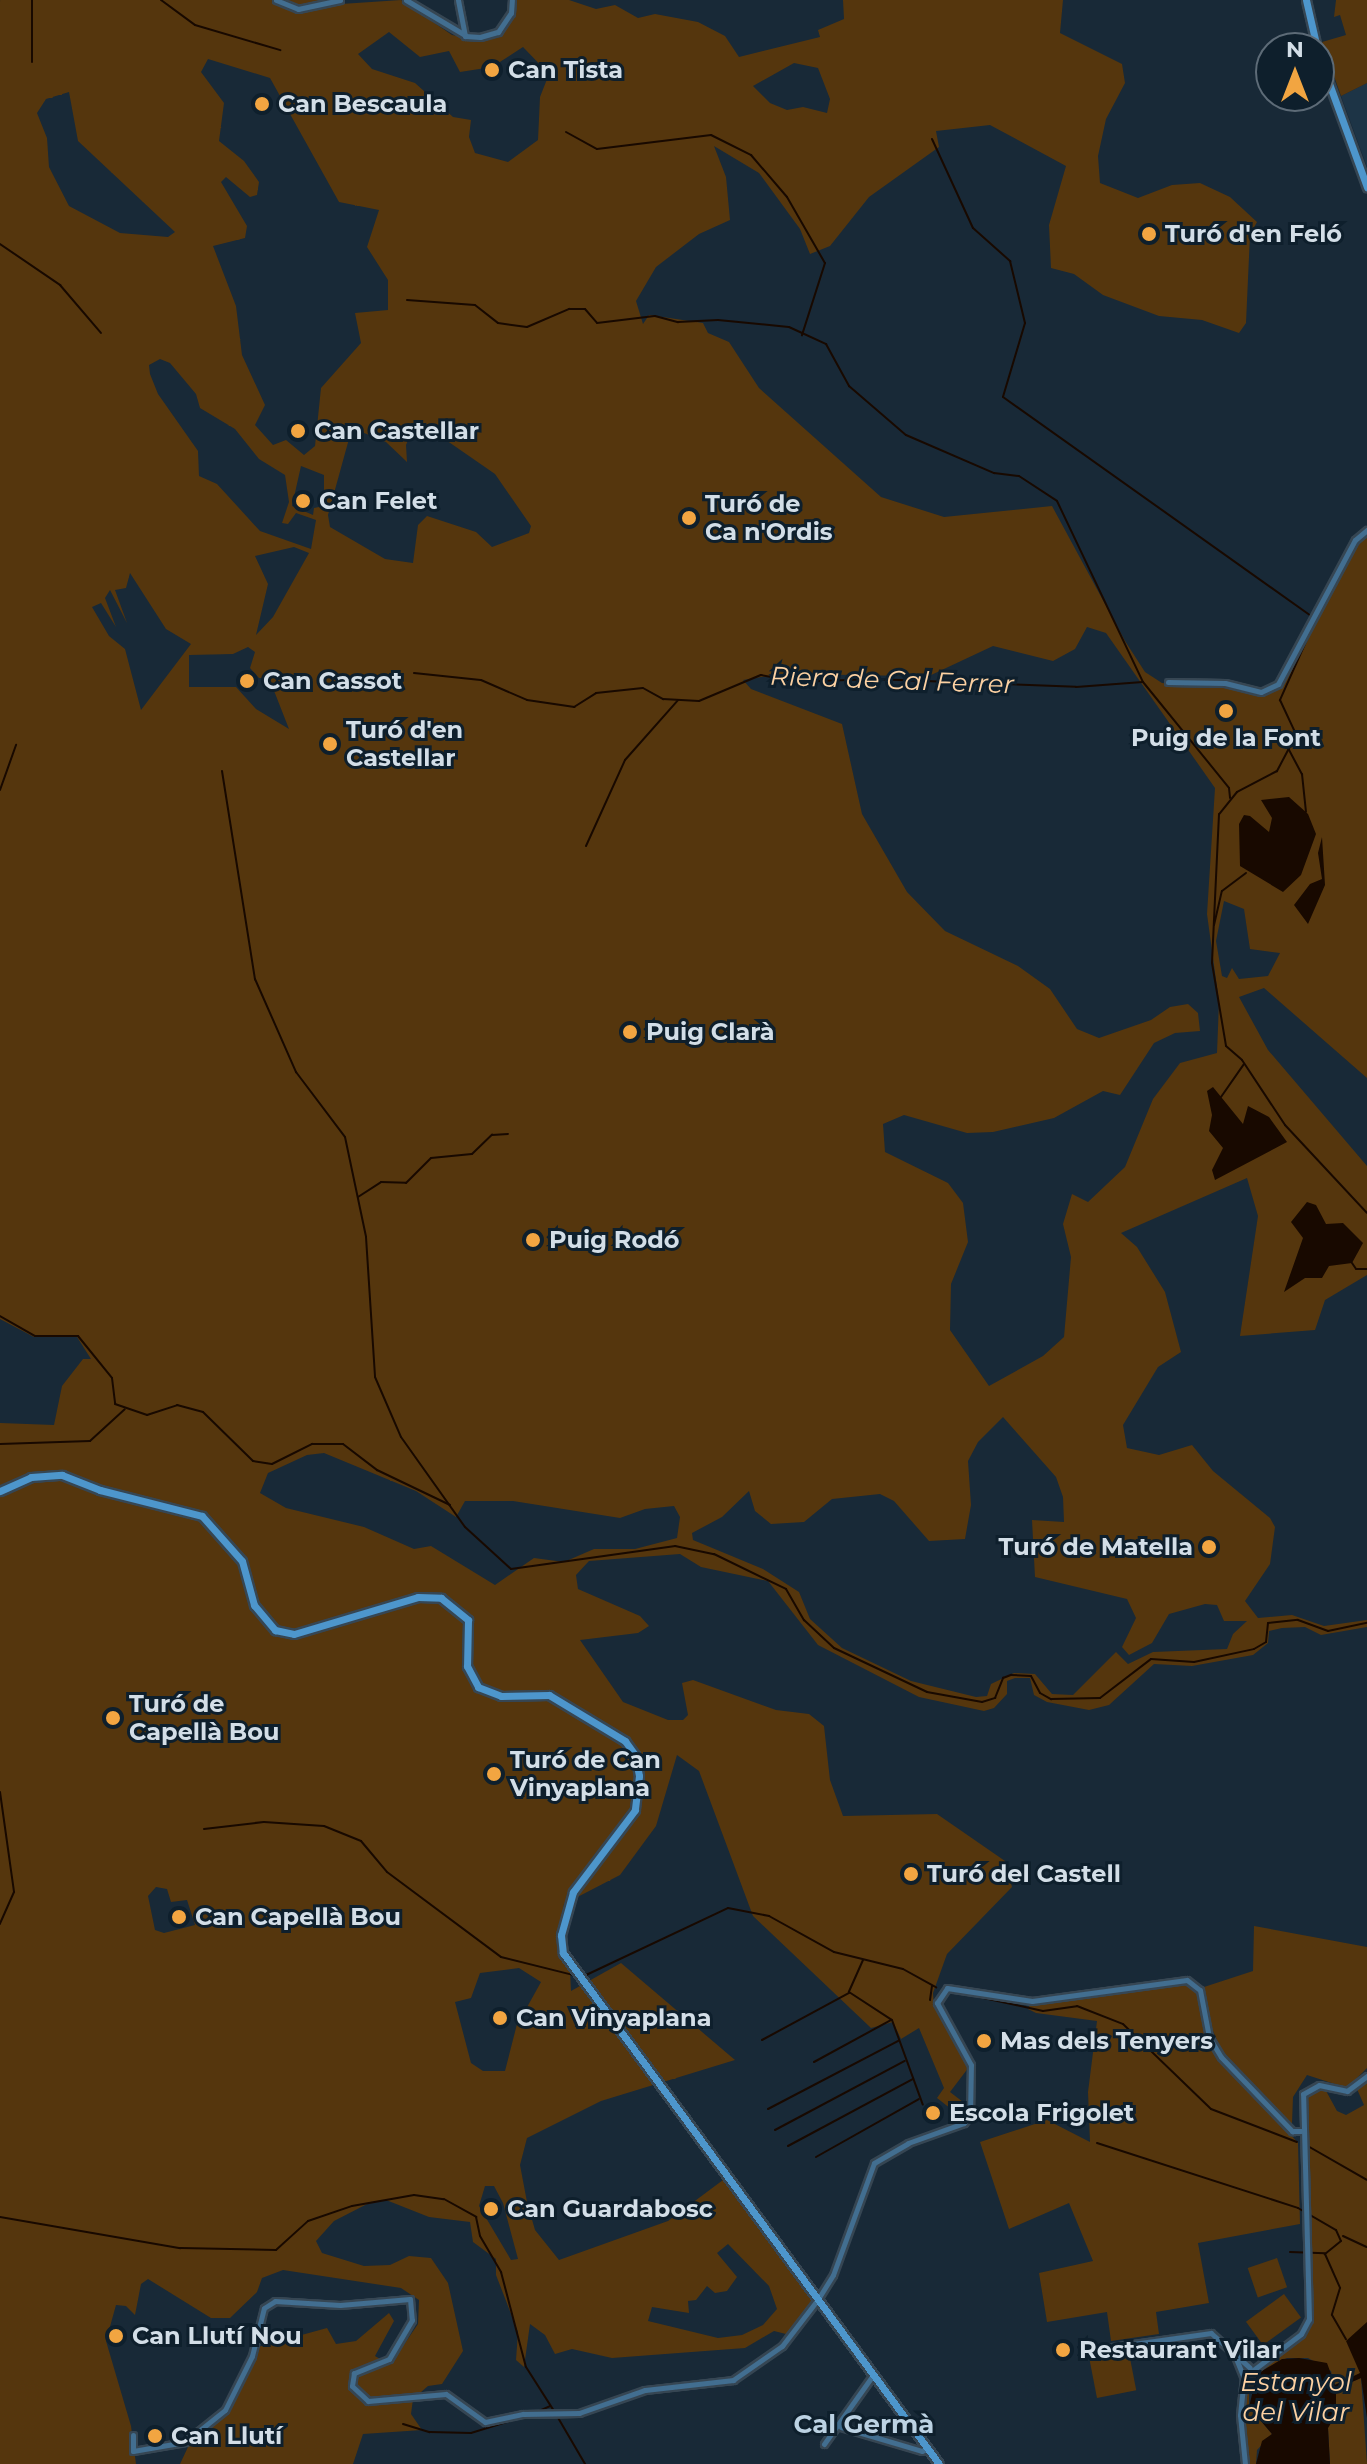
<!DOCTYPE html>
<meta charset="utf-8">
<style>
body{margin:0}
#map{position:relative;width:1367px;height:2464px;overflow:hidden;background:#182937;font-family:Montserrat,sans-serif}
div>[style]{position:absolute}
.built>*{inset:0;background:#1d3446}
.green>*{inset:0;background:#55360d;transform-origin:0 0}
.water>*{inset:0;background:#180900}
.stream>*{height:2px;margin:-1px;padding:0 1px;transform-origin:1px;border-radius:1px;background:#180900}
.roads{filter:drop-shadow(2px 0 #364653) drop-shadow(-2px 0 #364653) drop-shadow(0 2px #364653) drop-shadow(0 -2px #364653)}
.street>*{height:5px;margin:-2.5px;padding:0 2.5px;transform-origin:2.5px;border-radius:2.5px;background:#426e90}
.secondary>*{height:7px;margin:-3.5px;padding:0 3.5px;transform-origin:3.5px;border-radius:3.5px;background:#4d96cc}
.dots>*{width:22px;height:22px;translate:-50% -50%;box-sizing:border-box;border:4px solid #0e1f2c;border-radius:50%}
span{translate:-50% -50%;white-space:nowrap;text-align:center;line-height:1.15;-webkit-text-stroke:6px #0e1f2c;paint-order:stroke}
.poi-label{font-size:24px;color:#d3dee7;font-weight:700}
.left{translate:0 -50%;text-align:left}
.right{translate:-100% -50%;text-align:right}
.water-label{font-size:26px;color:#fcd1a2;font-style:italic}
.neighbourhood-label{font-size:26px;color:#bcd2e3;font-weight:700}
.north{position:absolute;left:1255px;top:32px;width:80px;height:80px;box-sizing:border-box;background:#0e1f2c;border:2px solid #5d6b77;border-radius:50%;rotate:0deg;font-size:22px;font-weight:700;line-height:32px;text-align:center;color:#d3dee7}
.north::after{content:'';display:block;margin:auto;width:28px;height:36px;background:#f2a541;clip-path:polygon(50% 0,100% 100%,50% 72%,0 100%)}
</style>
<div id="map">
<div class="built">
<div style="clip-path:polygon(1367px 83px,1367px 167px,1341px 96px)"></div>
</div>
<div class="green">
<div style="clip-path:polygon(evenodd,0 0,339px 0,341px 4px,401px 0,452px 35px,483px 41px,497px 36px,511px 22px,516px 0,569px 0,596px 9px,615px 5px,638px 18px,655px 14px,698px 22px,725px 36px,739px 57px,820px 37px,818px 30px,844px 19px,843px 0,1063px 0,1060px 33px,1122px 64px,1125px 83px,1106px 119px,1098px 156px,1100px 183px,1138px 198px,1172px 185px,1200px 183px,1230px 197px,1257px 222px,1250px 235px,1246px 323px,1239px 333px,1202px 320px,1159px 316px,1103px 295px,1074px 274px,1051px 268px,1049px 225px,1066px 166px,990px 125px,936px 131px,939px 147px,869px 197px,830px 246px,810px 254px,800px 229px,759px 173px,714px 146px,726px 177px,730px 220px,699px 234px,656px 267px,636px 301px,643px 324px,649px 315px,703px 323px,708px 333px,729px 342px,759px 388px,881px 497px,944px 517px,1052px 506px,1125px 641px,1145px 672px,1162px 683px,1267px 691px,1284px 684px,1298px 646px,1356px 542px,1367px 535px,1367px 1078px,1264px 988px,1239px 997px,1268px 1050px,1367px 1166px,1367px 1275px,1325px 1300px,1315px 1330px,1240px 1336px,1258px 1216px,1247px 1178px,1121px 1233px,1137px 1247px,1165px 1292px,1181px 1352px,1158px 1367px,1123px 1425px,1127px 1448px,1159px 1455px,1192px 1445px,1213px 1471px,1270px 1518px,1275px 1527px,1270px 1564px,1245px 1601px,1258px 1618px,1292px 1615px,1324px 1626px,1367px 1620px,1367px 1627px,1321px 1635px,1305px 1627px,1282px 1628px,1269px 1631px,1268px 1643px,1253px 1655px,1192px 1666px,1154px 1664px,1109px 1705px,1089px 1710px,1047px 1702px,1034px 1695px,1030px 1678px,1015px 1678px,1007px 1681px,1007px 1694px,994px 1708px,984px 1711px,919px 1697px,818px 1645px,768px 1581px,701px 1567px,680px 1554px,589px 1561px,576px 1575px,578px 1589px,640px 1616px,649px 1626px,638px 1633px,580px 1640px,623px 1702px,668px 1720px,683px 1720px,688px 1715px,682px 1683px,693px 1680px,776px 1710px,809px 1714px,824px 1726px,830px 1780px,843px 1816px,937px 1814px,1005px 1861px,1012px 1887px,947px 1954px,933px 1993px,934px 2007px,962px 2048px,969px 2067px,950px 2092px,963px 2102px,955px 2112px,937px 2098px,944px 2088px,919px 2028px,901px 2039px,893px 2022px,871px 2028px,753px 1916px,699px 1771px,677px 1755px,656px 1826px,620px 1875px,564px 1904px,557px 1949px,570px 1970px,571px 1991px,621px 1963px,735px 2060px,601px 2101px,527px 2138px,520px 2165px,527px 2202px,535px 2230px,559px 2260px,668px 2221px,723px 2180px,813px 2302px,790px 2335px,774px 2331px,745px 2348px,612px 2358px,572px 2349px,555px 2354px,545px 2335px,530px 2324px,524px 2367px,516px 2360px,518px 2332px,496px 2275px,496px 2259px,473px 2242px,470px 2222px,429px 2217px,386px 2200px,371px 2202px,334px 2221px,316px 2241px,322px 2253px,364px 2266px,390px 2265px,409px 2256px,431px 2258px,448px 2283px,463px 2351px,442px 2384px,428px 2386px,413px 2399px,411px 2414px,422px 2430px,363px 2434px,353px 2464px,180px 2464px,196px 2430px,223px 2407px,258px 2347px,327px 2328px,336px 2344px,356px 2341px,389px 2313px,394px 2321px,375px 2356px,390px 2365px,418px 2324px,419px 2300px,401px 2288px,283px 2270px,262px 2278px,257px 2292px,230px 2318px,211px 2318px,148px 2279px,141px 2284px,135px 2315px,126px 2306px,116px 2305px,106px 2341px,131px 2426px,136px 2464px,0 2464px,0 1423px,54px 1425px,62px 1386px,83px 1359px,91px 1359px,77px 1337px,34px 1337px,0 1319px,0 0,389px 32px,420px 57px,449px 51px,460px 72px,492px 67px,523px 47px,549px 74px,540px 97px,538px 140px,508px 162px,475px 153px,469px 137px,471px 120px,453px 117px,415px 83px,372px 69px,358px 54px,389px 32px,0 0,208px 59px,270px 78px,339px 202px,379px 210px,367px 247px,388px 280px,388px 310px,355px 313px,361px 343px,321px 388px,315px 446px,304px 455px,286px 440px,273px 445px,255px 425px,265px 405px,242px 355px,236px 306px,213px 246px,245px 238px,247px 226px,221px 182px,226px 177px,250px 197px,257px 195px,259px 182px,244px 161px,219px 141px,224px 103px,201px 72px,208px 59px,0 0,794px 63px,818px 68px,830px 99px,827px 113px,803px 107px,787px 110px,770px 103px,753px 86px,794px 63px,0 0,69px 92px,78px 141px,175px 232px,168px 237px,120px 233px,69px 206px,49px 167px,47px 138px,37px 113px,46px 99px,69px 92px,0 0,160px 359px,170px 363px,196px 394px,200px 408px,235px 429px,259px 459px,285px 475px,289px 502px,282px 523px,288px 524px,296px 513px,316px 520px,311px 549px,260px 531px,217px 484px,199px 476px,198px 451px,158px 394px,150px 374px,149px 365px,160px 359px,0 0,417px 420px,495px 474px,531px 526px,529px 533px,492px 547px,476px 532px,427px 516px,418px 525px,413px 563px,385px 559px,330px 527px,328px 515px,352px 428px,386px 442px,407px 462px,406px 445px,417px 420px,0 0,301px 466px,324px 475px,324px 506px,314px 508px,313px 515px,292px 506px,301px 466px,0 0,294px 547px,309px 553px,273px 617px,256px 635px,268px 584px,255px 556px,294px 547px,0 0,130px 573px,166px 629px,191px 644px,141px 710px,125px 649px,109px 636px,92px 607px,101px 603px,116px 627px,105px 598px,110px 590px,127px 623px,115px 590px,126px 588px,130px 573px,0 0,1087px 627px,1106px 633px,1215px 788px,1207px 914px,1219px 1002px,1217px 1053px,1180px 1063px,1153px 1099px,1125px 1167px,1088px 1202px,1072px 1194px,1063px 1224px,1071px 1257px,1064px 1337px,1043px 1356px,989px 1386px,950px 1330px,951px 1284px,968px 1242px,963px 1203px,948px 1183px,885px 1152px,883px 1124px,904px 1115px,967px 1133px,993px 1132px,1054px 1118px,1103px 1091px,1120px 1095px,1154px 1043px,1175px 1033px,1200px 1031px,1198px 1013px,1188px 1004px,1170px 1007px,1151px 1020px,1099px 1038px,1077px 1029px,1050px 989px,1018px 966px,945px 931px,907px 892px,862px 814px,842px 724px,751px 689px,743px 680px,780px 674px,929px 676px,993px 646px,1053px 661px,1075px 649px,1087px 627px,0 0,248px 647px,255px 652px,250px 668px,259px 678px,269px 678px,289px 729px,256px 709px,236px 687px,189px 687px,189px 655px,233px 654px,248px 647px,0 0,1224px 901px,1244px 909px,1250px 949px,1280px 953px,1268px 976px,1239px 979px,1232px 968px,1227px 978px,1222px 976px,1216px 941px,1224px 901px,0 0,1003px 1417px,1056px 1477px,1063px 1497px,1064px 1522px,1032px 1520px,1035px 1577px,1127px 1599px,1136px 1618px,1122px 1647px,1129px 1655px,1152px 1643px,1169px 1614px,1205px 1604px,1217px 1605px,1224px 1621px,1247px 1621px,1233px 1634px,1227px 1649px,1153px 1652px,1128px 1664px,1116px 1652px,1073px 1695px,1052px 1694px,1035px 1674px,1014px 1673px,991px 1684px,987px 1696px,976px 1697px,911px 1681px,842px 1648px,810px 1619px,799px 1592px,763px 1569px,693px 1540px,692px 1533px,722px 1517px,749px 1491px,755px 1511px,771px 1524px,804px 1522px,832px 1499px,880px 1494px,894px 1501px,929px 1541px,965px 1539px,971px 1505px,968px 1461px,978px 1442px,1003px 1417px,0 0,324px 1453px,416px 1491px,456px 1517px,465px 1501px,513px 1501px,620px 1518px,645px 1509px,674px 1506px,680px 1517px,677px 1538px,635px 1549px,594px 1549px,564px 1562px,534px 1558px,495px 1585px,431px 1546px,414px 1549px,364px 1527px,286px 1508px,260px 1493px,268px 1473px,307px 1455px,324px 1453px,0 0,156px 1887px,167px 1889px,171px 1902px,187px 1900px,195px 1925px,164px 1933px,155px 1930px,148px 1896px,156px 1887px,0 0,519px 1968px,541px 1982px,526px 2009px,535px 2014px,534px 2020px,517px 2024px,505px 2071px,483px 2071px,471px 2063px,455px 2002px,471px 1998px,480px 1973px,519px 1968px,0 0,485px 2186px,494px 2186px,503px 2203px,518px 2259px,511px 2260px,479px 2206px,485px 2186px,0 0,728px 2244px,769px 2286px,777px 2309px,763px 2325px,742px 2335px,718px 2338px,648px 2321px,652px 2307px,689px 2313px,688px 2301px,696px 2300px,707px 2286px,715px 2293px,727px 2291px,737px 2277px,717px 2253px,728px 2244px)"></div>
<div style="clip-path:polygon(1336px 0,1367px 0,1367px 83px,1341px 96px,1322px 42px,1346px 35px,1340px 15px,1334px 17px)"></div>
<div style="clip-path:polygon(1254px 1926px,1367px 1947px,1367px 2068px,1347px 2088px,1307px 2075px,1293px 2097px,1292px 2124px,1223px 2054px,1210px 2024px,1204px 1987px,1253px 1971px)"></div>
<div style="clip-path:polygon(1168px 1982px,1187px 1982px,1198px 1991px,1207px 2038px,1298px 2143px,1300px 2224px,1198px 2243px,1209px 2303px,1156px 2312px,1159px 2334px,1111px 2341px,1107px 2312px,1047px 2322px,1039px 2273px,1093px 2261px,1069px 2203px,1009px 2229px,980px 2142px,1047px 2120px,1090px 2142px,1088px 2092px,1097px 2021px,1036px 2013px,1028px 2009px,1031px 2003px)"></div>
<div style="clip-path:polygon(1367px 2080px,1367px 2331px,1349px 2346px,1361px 2373px,1334px 2385px,1331px 2371px,1308px 2358px,1287px 2358px,1263px 2370px,1249px 2394px,1249px 2407px,1272px 2434px,1257px 2450px,1256px 2464px,1248px 2464px,1244px 2387px,1256px 2368px,1307px 2334px,1314px 2316px,1308px 2277px,1305px 2098px,1316px 2088px,1325px 2089px,1337px 2111px,1346px 2115px,1364px 2105px,1357px 2089px)"></div>
<div style="left:1277px;top:2258px;width:31px;height:31px;rotate:71deg"></div>
<div style="left:1284px;top:2294px;width:29px;height:47px;rotate:54deg"></div>
<div style="left:1129px;top:2353px;width:38px;height:40px;rotate:79deg"></div>
<div style="clip-path:polygon(1361px 2378px,1367px 2464px,1330px 2464px,1328px 2428px,1335px 2389px)"></div>
</div>
<div class="water">
<div style="clip-path:polygon(1289px 797px,1308px 814px,1316px 834px,1301px 875px,1283px 892px,1240px 866px,1239px 824px,1244px 815px,1250px 816px,1269px 832px,1272px 818px,1261px 800px)"></div>
<div style="clip-path:polygon(1322px 837px,1325px 885px,1308px 924px,1294px 905px,1310px 884px,1322px 879px,1318px 853px)"></div>
<div style="clip-path:polygon(1213px 1087px,1243px 1124px,1248px 1106px,1269px 1117px,1287px 1142px,1215px 1180px,1212px 1170px,1223px 1148px,1209px 1131px,1212px 1115px,1207px 1091px)"></div>
<div style="clip-path:polygon(1307px 1202px,1316px 1205px,1326px 1224px,1343px 1223px,1363px 1243px,1352px 1263px,1329px 1266px,1322px 1278px,1305px 1278px,1284px 1292px,1303px 1238px,1291px 1222px)"></div>
<div style="clip-path:polygon(1367px 2322px,1367px 2418px,1361px 2378px,1336px 2389px,1336px 2415px,1328px 2428px,1330px 2464px,1256px 2464px,1262px 2441px,1272px 2434px,1249px 2407px,1257px 2374px,1282px 2359px,1299px 2358px,1327px 2363px,1335px 2385px,1360px 2373px,1346px 2341px)"></div>
</div>
<div class="stream">
<div style="left:161px;top:0;width:42px;rotate:36.3deg"></div>
<div style="left:195px;top:25px;width:89px;rotate:16.4deg"></div>
<div style="left:32px;top:62px;width:62px;rotate:-90deg"></div>
<div style="left:566px;top:132px;width:35px;rotate:29deg"></div>
<div style="left:597px;top:149px;width:115px;rotate:-7deg"></div>
<div style="left:711px;top:135px;width:45px;rotate:26.6deg"></div>
<div style="left:751px;top:155px;width:55px;rotate:49.4deg"></div>
<div style="left:787px;top:197px;width:76px;rotate:60.1deg"></div>
<div style="left:825px;top:263px;width:76px;rotate:107.7deg"></div>
<div style="left:932px;top:139px;width:98px;rotate:65.3deg"></div>
<div style="left:973px;top:228px;width:50px;rotate:41.7deg"></div>
<div style="left:1010px;top:261px;width:64px;rotate:76.4deg"></div>
<div style="left:1025px;top:323px;width:77px;rotate:106.6deg"></div>
<div style="left:1003px;top:397px;width:378px;rotate:35.4deg"></div>
<div style="left:0;top:244px;width:73px;rotate:34.3deg"></div>
<div style="left:60px;top:285px;width:63px;rotate:49.5deg"></div>
<div style="left:407px;top:300px;width:68px;rotate:4.2deg"></div>
<div style="left:475px;top:305px;width:29px;rotate:38deg"></div>
<div style="left:498px;top:323px;width:29px;rotate:8deg"></div>
<div style="left:527px;top:327px;width:46px;rotate:-23.2deg"></div>
<div style="left:569px;top:309px;width:16px"></div>
<div style="left:585px;top:309px;width:18px;rotate:49deg"></div>
<div style="left:597px;top:323px;width:58px;rotate:-6.9deg"></div>
<div style="left:655px;top:316px;width:24px;rotate:15deg"></div>
<div style="left:678px;top:322px;width:40px;rotate:-2.9deg"></div>
<div style="left:718px;top:320px;width:71px;rotate:5.6deg"></div>
<div style="left:789px;top:327px;width:41px;rotate:24.7deg"></div>
<div style="left:826px;top:344px;width:48px;rotate:61.3deg"></div>
<div style="left:849px;top:386px;width:75px;rotate:40.7deg"></div>
<div style="left:906px;top:435px;width:96px;rotate:23.4deg"></div>
<div style="left:994px;top:473px;width:25px;rotate:7deg"></div>
<div style="left:1019px;top:476px;width:45px;rotate:33.3deg"></div>
<div style="left:1057px;top:501px;width:200px;rotate:64.6deg"></div>
<div style="left:1316px;top:619px;width:89px;rotate:114deg"></div>
<div style="left:1280px;top:700px;width:38px;rotate:65deg"></div>
<div style="left:1296px;top:735px;width:41px;rotate:117.8deg"></div>
<div style="left:1277px;top:771px;width:45px;rotate:152.3deg"></div>
<div style="left:1237px;top:792px;width:28px;rotate:129deg"></div>
<div style="left:1219px;top:814px;width:149px;rotate:92.7deg"></div>
<div style="left:1212px;top:963px;width:84px;rotate:80.4deg"></div>
<div style="left:1226px;top:1046px;width:21px;rotate:41deg"></div>
<div style="left:1242px;top:1060px;width:78px;rotate:56.5deg"></div>
<div style="left:1285px;top:1125px;width:120px;rotate:47deg"></div>
<div style="left:414px;top:673px;width:67px;rotate:6deg"></div>
<div style="left:481px;top:680px;width:50px;rotate:23.5deg"></div>
<div style="left:527px;top:700px;width:48px;rotate:8.5deg"></div>
<div style="left:574px;top:707px;width:26px;rotate:-32deg"></div>
<div style="left:596px;top:693px;width:47px;rotate:-6.1deg"></div>
<div style="left:643px;top:688px;width:23px;rotate:29deg"></div>
<div style="left:663px;top:699px;width:36px;rotate:3deg"></div>
<div style="left:699px;top:701px;width:67px;rotate:-22.8deg"></div>
<div style="left:761px;top:675px;width:36px;rotate:11deg"></div>
<div style="left:796px;top:682px;width:76px;rotate:-2.3deg"></div>
<div style="left:872px;top:679px;width:204px;rotate:2.2deg"></div>
<div style="left:1076px;top:687px;width:67px;rotate:-4.3deg"></div>
<div style="left:1143px;top:682px;width:136px;rotate:50.9deg"></div>
<div style="left:1229px;top:788px;width:10px;rotate:84deg"></div>
<div style="left:1288px;top:748px;width:30px;rotate:62deg"></div>
<div style="left:1302px;top:774px;width:38px;rotate:84deg"></div>
<div style="left:222px;top:771px;width:211px;rotate:81deg"></div>
<div style="left:255px;top:979px;width:102px;rotate:66.2deg"></div>
<div style="left:296px;top:1072px;width:81px;rotate:53deg"></div>
<div style="left:345px;top:1137px;width:102px;rotate:78.1deg"></div>
<div style="left:366px;top:1237px;width:140px;rotate:86.3deg"></div>
<div style="left:375px;top:1377px;width:65px;rotate:66.6deg"></div>
<div style="left:401px;top:1437px;width:110px;rotate:54.6deg"></div>
<div style="left:465px;top:1527px;width:62px;rotate:42.4deg"></div>
<div style="left:511px;top:1569px;width:166px;rotate:-8deg"></div>
<div style="left:675px;top:1546px;width:40px;rotate:12deg"></div>
<div style="left:714px;top:1554px;width:80px;rotate:25.9deg"></div>
<div style="left:786px;top:1589px;width:36px;rotate:60deg"></div>
<div style="left:804px;top:1620px;width:41px;rotate:43deg"></div>
<div style="left:834px;top:1648px;width:103px;rotate:25.3deg"></div>
<div style="left:927px;top:1692px;width:56px;rotate:10.3deg"></div>
<div style="left:982px;top:1702px;width:14px;rotate:-17deg"></div>
<div style="left:995px;top:1698px;width:22px;rotate:-68deg"></div>
<div style="left:1003px;top:1678px;width:9px;rotate:-21deg"></div>
<div style="left:1011px;top:1675px;width:20px;rotate:3deg"></div>
<div style="left:1031px;top:1676px;width:19px;rotate:62deg"></div>
<div style="left:1040px;top:1693px;width:13px;rotate:29deg"></div>
<div style="left:1051px;top:1699px;width:49px;rotate:-1.2deg"></div>
<div style="left:1100px;top:1698px;width:64px;rotate:-37.4deg"></div>
<div style="left:1151px;top:1659px;width:43px;rotate:4deg"></div>
<div style="left:1194px;top:1662px;width:61px;rotate:-12.2deg"></div>
<div style="left:1254px;top:1649px;width:14px;rotate:-30deg"></div>
<div style="left:1266px;top:1642px;width:19px;rotate:-84deg"></div>
<div style="left:1268px;top:1623px;width:30px;rotate:-6deg"></div>
<div style="left:1298px;top:1620px;width:32px;rotate:20deg"></div>
<div style="left:1328px;top:1631px;width:40px;rotate:-12deg"></div>
<div style="left:0;top:790px;width:48px;rotate:-70.4deg"></div>
<div style="left:586px;top:846px;width:94px;rotate:-65.6deg"></div>
<div style="left:625px;top:760px;width:80px;rotate:-48.5deg"></div>
<div style="left:1214px;top:925px;width:35px;rotate:-77deg"></div>
<div style="left:1222px;top:891px;width:30px;rotate:-37deg"></div>
<div style="left:1221px;top:1097px;width:40px;rotate:-55.1deg"></div>
<div style="left:358px;top:1197px;width:27px;rotate:-33deg"></div>
<div style="left:381px;top:1182px;width:25px;rotate:2deg"></div>
<div style="left:406px;top:1183px;width:35px;rotate:-45deg"></div>
<div style="left:431px;top:1158px;width:41px;rotate:-5.6deg"></div>
<div style="left:472px;top:1154px;width:28px;rotate:-44deg"></div>
<div style="left:492px;top:1135px;width:16px;rotate:-4deg"></div>
<div style="left:1352px;top:1263px;width:7px;rotate:56deg"></div>
<div style="left:1356px;top:1269px;width:11px"></div>
<div style="left:0;top:1316px;width:40px;rotate:29.7deg"></div>
<div style="left:35px;top:1336px;width:43px"></div>
<div style="left:78px;top:1336px;width:54px;rotate:51deg"></div>
<div style="left:112px;top:1378px;width:26px;rotate:83deg"></div>
<div style="left:115px;top:1404px;width:34px;rotate:19deg"></div>
<div style="left:147px;top:1415px;width:32px;rotate:-18deg"></div>
<div style="left:177px;top:1405px;width:27px;rotate:15deg"></div>
<div style="left:203px;top:1412px;width:70px;rotate:44.4deg"></div>
<div style="left:253px;top:1461px;width:19px;rotate:9deg"></div>
<div style="left:272px;top:1464px;width:45px;rotate:-26.6deg"></div>
<div style="left:312px;top:1444px;width:31px"></div>
<div style="left:343px;top:1444px;width:43px;rotate:37.4deg"></div>
<div style="left:377px;top:1470px;width:81px;rotate:25.6deg"></div>
<div style="left:0;top:1444px;width:90px;rotate:-1.9deg"></div>
<div style="left:90px;top:1441px;width:47px;rotate:-42.4deg"></div>
<div style="left:0;top:1792px;width:101px;rotate:82deg"></div>
<div style="left:14px;top:1892px;width:35px;rotate:114deg"></div>
<div style="left:204px;top:1829px;width:60px;rotate:-6.7deg"></div>
<div style="left:264px;top:1822px;width:60px;rotate:3.8deg"></div>
<div style="left:324px;top:1826px;width:40px;rotate:22deg"></div>
<div style="left:361px;top:1841px;width:40px;rotate:50deg"></div>
<div style="left:387px;top:1872px;width:142px;rotate:36.7deg"></div>
<div style="left:501px;top:1957px;width:78px;rotate:14deg"></div>
<div style="left:863px;top:1960px;width:35px;rotate:114deg"></div>
<div style="left:849px;top:1992px;width:51px;rotate:33.1deg"></div>
<div style="left:892px;top:2020px;width:90px;rotate:70deg"></div>
<div style="left:584px;top:1976px;width:159px;rotate:-25.3deg"></div>
<div style="left:728px;top:1908px;width:42px;rotate:11deg"></div>
<div style="left:769px;top:1916px;width:74px;rotate:29deg"></div>
<div style="left:834px;top:1952px;width:71px;rotate:13.8deg"></div>
<div style="left:903px;top:1969px;width:38px;rotate:29deg"></div>
<div style="left:956px;top:1992px;width:89px;rotate:12.3deg"></div>
<div style="left:1043px;top:2011px;width:34px;rotate:-8deg"></div>
<div style="left:1077px;top:2006px;width:49px;rotate:21.4deg"></div>
<div style="left:1123px;top:2024px;width:122px;rotate:44deg"></div>
<div style="left:1211px;top:2109px;width:92px;rotate:21deg"></div>
<div style="left:930px;top:2000px;width:14px;rotate:-82deg"></div>
<div style="left:762px;top:2040px;width:99px;rotate:-28.4deg"></div>
<div style="left:814px;top:2062px;width:88px;rotate:-28.6deg"></div>
<div style="left:768px;top:2109px;width:147px;rotate:-27.6deg"></div>
<div style="left:775px;top:2130px;width:147px;rotate:-28deg"></div>
<div style="left:1097px;top:2143px;width:211px;rotate:17.9deg"></div>
<div style="left:1298px;top:2208px;width:44px;rotate:30.1deg"></div>
<div style="left:1336px;top:2230px;width:12px;rotate:66deg"></div>
<div style="left:1341px;top:2241px;width:21px;rotate:141deg"></div>
<div style="left:1325px;top:2254px;width:37px;rotate:66deg"></div>
<div style="left:1340px;top:2288px;width:28px;rotate:107deg"></div>
<div style="left:1332px;top:2315px;width:28px;rotate:60deg"></div>
<div style="left:1306px;top:2145px;width:70px;rotate:29.8deg"></div>
<div style="left:788px;top:2146px;width:142px;rotate:-28.2deg"></div>
<div style="left:816px;top:2157px;width:118px;rotate:-29.4deg"></div>
<div style="left:0;top:2217px;width:183px;rotate:9.8deg"></div>
<div style="left:180px;top:2248px;width:96px;rotate:1.2deg"></div>
<div style="left:276px;top:2250px;width:43px;rotate:-42.2deg"></div>
<div style="left:308px;top:2221px;width:46px;rotate:-18.8deg"></div>
<div style="left:352px;top:2206px;width:63px;rotate:-10.1deg"></div>
<div style="left:414px;top:2195px;width:30px;rotate:8deg"></div>
<div style="left:444px;top:2199px;width:37px;rotate:29deg"></div>
<div style="left:476px;top:2217px;width:19px;rotate:78deg"></div>
<div style="left:480px;top:2236px;width:42px;rotate:59.7deg"></div>
<div style="left:501px;top:2272px;width:98px;rotate:75.3deg"></div>
<div style="left:526px;top:2367px;width:52px;rotate:57.5deg"></div>
<div style="left:1343px;top:2236px;width:26px;rotate:25deg"></div>
<div style="left:1290px;top:2252px;width:35px;rotate:2deg"></div>
<div style="left:539px;top:2411px;width:12px;rotate:-24deg"></div>
<div style="left:557px;top:2416px;width:56px;rotate:59.7deg"></div>
<div style="left:403px;top:2424px;width:28px;rotate:17deg"></div>
<div style="left:430px;top:2432px;width:41px;rotate:1.4deg"></div>
<div style="left:471px;top:2433px;width:62px;rotate:-17deg"></div>
</div>
<div class="roads">
<div class="street">
<div style="left:276px;top:0;width:24px;rotate:22deg"></div>
<div style="left:298px;top:9px;width:43px;rotate:-12.1deg"></div>
<div style="left:406px;top:0;width:69px;rotate:30.7deg"></div>
<div style="left:458px;top:0;width:37px;rotate:79deg"></div>
<div style="left:465px;top:36px;width:15px;rotate:4deg"></div>
<div style="left:480px;top:37px;width:19px;rotate:-16deg"></div>
<div style="left:498px;top:32px;width:23px;rotate:-56deg"></div>
<div style="left:511px;top:13px;width:13px;rotate:-86deg"></div>
<div style="left:1168px;top:682px;width:57px;rotate:1deg"></div>
<div style="left:1225px;top:683px;width:37px;rotate:14deg"></div>
<div style="left:1261px;top:692px;width:19px;rotate:-25deg"></div>
<div style="left:1278px;top:684px;width:163px;rotate:-61.9deg"></div>
<div style="left:1355px;top:540px;width:16px;rotate:-40deg"></div>
<div style="left:1112px;top:2347px;width:100px;rotate:-8deg"></div>
<div style="left:1211px;top:2333px;width:52px;rotate:41.9deg"></div>
<div style="left:1235px;top:2356px;width:22px;rotate:68deg"></div>
<div style="left:841px;top:2427px;width:84px;rotate:16.5deg"></div>
<div style="left:922px;top:2451px;width:7px;rotate:-27deg"></div>
<div style="left:133px;top:2435px;width:16px;rotate:90deg"></div>
<div style="left:133px;top:2451px;width:53px;rotate:-9.8deg"></div>
<div style="left:185px;top:2442px;width:51px;rotate:-38.7deg"></div>
<div style="left:225px;top:2410px;width:60px;rotate:-63.4deg"></div>
<div style="left:252px;top:2356px;width:49px;rotate:-76deg"></div>
<div style="left:264px;top:2308px;width:13px;rotate:-32deg"></div>
<div style="left:275px;top:2301px;width:65px;rotate:3.5deg"></div>
<div style="left:340px;top:2305px;width:70px;rotate:-4.9deg"></div>
<div style="left:410px;top:2299px;width:21px;rotate:85deg"></div>
<div style="left:412px;top:2320px;width:45px;rotate:120.5deg"></div>
<div style="left:389px;top:2359px;width:38px;rotate:158deg"></div>
<div style="left:354px;top:2373px;width:13px;rotate:99deg"></div>
<div style="left:352px;top:2386px;width:22px;rotate:43deg"></div>
<div style="left:368px;top:2401px;width:78px;rotate:-5.1deg"></div>
<div style="left:446px;top:2394px;width:48px;rotate:35.7deg"></div>
<div style="left:485px;top:2422px;width:39px;rotate:-12deg"></div>
<div style="left:523px;top:2414px;width:56px;rotate:-1deg"></div>
<div style="left:579px;top:2413px;width:70px;rotate:-19.2deg"></div>
<div style="left:645px;top:2390px;width:89px;rotate:-6.5deg"></div>
<div style="left:733px;top:2380px;width:60px;rotate:-34.8deg"></div>
<div style="left:782px;top:2346px;width:59px;rotate:-52.5deg"></div>
<div style="left:818px;top:2299px;width:28px;rotate:-58deg"></div>
<div style="left:833px;top:2275px;width:119px;rotate:-69.9deg"></div>
<div style="left:874px;top:2163px;width:39px;rotate:-30deg"></div>
<div style="left:908px;top:2143px;width:59px;rotate:-19.7deg"></div>
<div style="left:964px;top:2123px;width:10px;rotate:-53deg"></div>
<div style="left:970px;top:2115px;width:50px;rotate:-88.9deg"></div>
<div style="left:971px;top:2065px;width:71px;rotate:-118.7deg"></div>
<div style="left:937px;top:2003px;width:18px;rotate:-56deg"></div>
<div style="left:947px;top:1988px;width:86px;rotate:8.7deg"></div>
<div style="left:1032px;top:2001px;width:156px;rotate:-7.7deg"></div>
<div style="left:1187px;top:1980px;width:16px;rotate:38deg"></div>
<div style="left:1200px;top:1990px;width:48px;rotate:79.2deg"></div>
<div style="left:1209px;top:2037px;width:23px;rotate:59deg"></div>
<div style="left:1221px;top:2057px;width:103px;rotate:46.2deg"></div>
<div style="left:1292px;top:2131px;width:9px"></div>
<div style="left:824px;top:2444px;width:85px;rotate:-54.6deg"></div>
<div style="left:1245px;top:2464px;width:49px;rotate:-95.8deg"></div>
<div style="left:1240px;top:2415px;width:38px;rotate:-84deg"></div>
<div style="left:1244px;top:2377px;width:71px;rotate:-37deg"></div>
<div style="left:1301px;top:2334px;width:17px;rotate:-62deg"></div>
<div style="left:1309px;top:2319px;width:225px;rotate:-91.5deg"></div>
<div style="left:1303px;top:2094px;width:18px;rotate:-29deg"></div>
<div style="left:1319px;top:2085px;width:29px;rotate:12deg"></div>
<div style="left:1347px;top:2091px;width:25px;rotate:-37deg"></div>
</div>
<div class="secondary">
<div style="left:1306px;top:0;width:49px;rotate:77.1deg"></div>
<div style="left:1319px;top:56px;width:140px;rotate:69.9deg"></div>
<div style="left:0;top:1491px;width:34px;rotate:-24deg"></div>
<div style="left:31px;top:1477px;width:31px;rotate:-4deg"></div>
<div style="left:62px;top:1475px;width:41px;rotate:21.5deg"></div>
<div style="left:100px;top:1490px;width:105px;rotate:14.3deg"></div>
<div style="left:202px;top:1516px;width:60px;rotate:48.4deg"></div>
<div style="left:242px;top:1561px;width:46px;rotate:74.7deg"></div>
<div style="left:254px;top:1605px;width:33px;rotate:50deg"></div>
<div style="left:275px;top:1630px;width:19px;rotate:12deg"></div>
<div style="left:294px;top:1634px;width:129px;rotate:-16.6deg"></div>
<div style="left:418px;top:1597px;width:23px;rotate:2deg"></div>
<div style="left:441px;top:1598px;width:35px;rotate:39deg"></div>
<div style="left:468px;top:1620px;width:46px;rotate:91.2deg"></div>
<div style="left:467px;top:1666px;width:24px;rotate:62deg"></div>
<div style="left:478px;top:1687px;width:25px;rotate:21deg"></div>
<div style="left:501px;top:1696px;width:48px;rotate:-1.2deg"></div>
<div style="left:549px;top:1695px;width:89px;rotate:31.2deg"></div>
<div style="left:625px;top:1741px;width:17px;rotate:54deg"></div>
<div style="left:635px;top:1755px;width:21px;rotate:79deg"></div>
<div style="left:639px;top:1776px;width:34px;rotate:97deg"></div>
<div style="left:635px;top:1810px;width:103px;rotate:127.1deg"></div>
<div style="left:573px;top:1892px;width:45px;rotate:105.6deg"></div>
<div style="left:561px;top:1935px;width:18px;rotate:84deg"></div>
<div style="left:563px;top:1953px;width:634px;rotate:53.65deg"></div>
</div>
</div>
<div class="dots">
<div style="left:492px;top:70px;background:#f2a541"></div>
<div style="left:262px;top:104px;background:#f2a541"></div>
<div style="left:1149px;top:234px;background:#f2a541"></div>
<div style="left:298px;top:431px;background:#f2a541"></div>
<div style="left:303px;top:501px;background:#f2a541"></div>
<div style="left:689px;top:518px;background:#f2a541"></div>
<div style="left:247px;top:681px;background:#f2a541"></div>
<div style="left:1226px;top:711px;background:#f2a541"></div>
<div style="left:330px;top:744px;background:#f2a541"></div>
<div style="left:630px;top:1032px;background:#f2a541"></div>
<div style="left:533px;top:1240px;background:#f2a541"></div>
<div style="left:1209px;top:1547px;background:#f2a541"></div>
<div style="left:113px;top:1718px;background:#f2a541"></div>
<div style="left:494px;top:1774px;background:#f2a541"></div>
<div style="left:911px;top:1874px;background:#f2a541"></div>
<div style="left:179px;top:1917px;background:#f2a541"></div>
<div style="left:500px;top:2018px;background:#f2a541"></div>
<div style="left:984px;top:2041px;background:#f2a541"></div>
<div style="left:933px;top:2113px;background:#f2a541"></div>
<div style="left:491px;top:2209px;background:#f2a541"></div>
<div style="left:116px;top:2336px;background:#f2a541"></div>
<div style="left:1063px;top:2350px;background:#f2a541"></div>
<div style="left:155px;top:2436px;background:#f2a541"></div>
</div>
<div class="poi-label">
<span class="left" style="left:508px;top:70px">Can Tista</span>
<span class="left" style="left:278px;top:104px">Can Bescaula</span>
<span class="left" style="left:1165px;top:234px">Turó d'en Feló</span>
<span class="left" style="left:314px;top:431px">Can Castellar</span>
<span class="left" style="left:319px;top:501px">Can Felet</span>
<span class="left" style="left:705px;top:518px">Turó de<br>Ca n'Ordis</span>
<span class="left" style="left:263px;top:681px">Can Cassot</span>
<span class="left" style="left:346px;top:744px">Turó d'en<br>Castellar</span>
<span style="left:1226px;top:738px">Puig de la Font</span>
<span class="left" style="left:646px;top:1032px">Puig Clarà</span>
<span class="left" style="left:549px;top:1240px">Puig Rodó</span>
<span class="right" style="left:1193px;top:1547px">Turó de Matella</span>
<span class="left" style="left:129px;top:1718px">Turó de<br>Capellà Bou</span>
<span class="left" style="left:510px;top:1774px">Turó de Can<br>Vinyaplana</span>
<span class="left" style="left:927px;top:1874px">Turó del Castell</span>
<span class="left" style="left:195px;top:1917px">Can Capellà Bou</span>
<span class="left" style="left:516px;top:2018px">Can Vinyaplana</span>
<span class="left" style="left:1000px;top:2041px">Mas dels Tenyers</span>
<span class="left" style="left:949px;top:2113px">Escola Frigolet</span>
<span class="left" style="left:507px;top:2209px">Can Guardabosc</span>
<span class="left" style="left:132px;top:2336px">Can Llutí Nou</span>
<span class="left" style="left:1079px;top:2350px">Restaurant Vilar</span>
<span class="left" style="left:171px;top:2436px">Can Llutí</span>
</div>
<div class="water-label">
<span style="left:892px;top:681px;rotate:2deg">Riera de Cal Ferrer</span>
<span style="left:1296px;top:2398px">Estanyol<br>del Vilar</span>
</div>
<div class="neighbourhood-label">
<span style="left:864px;top:2425px">Cal Germà</span>
</div>
<div class="north">N</div>
</div>
